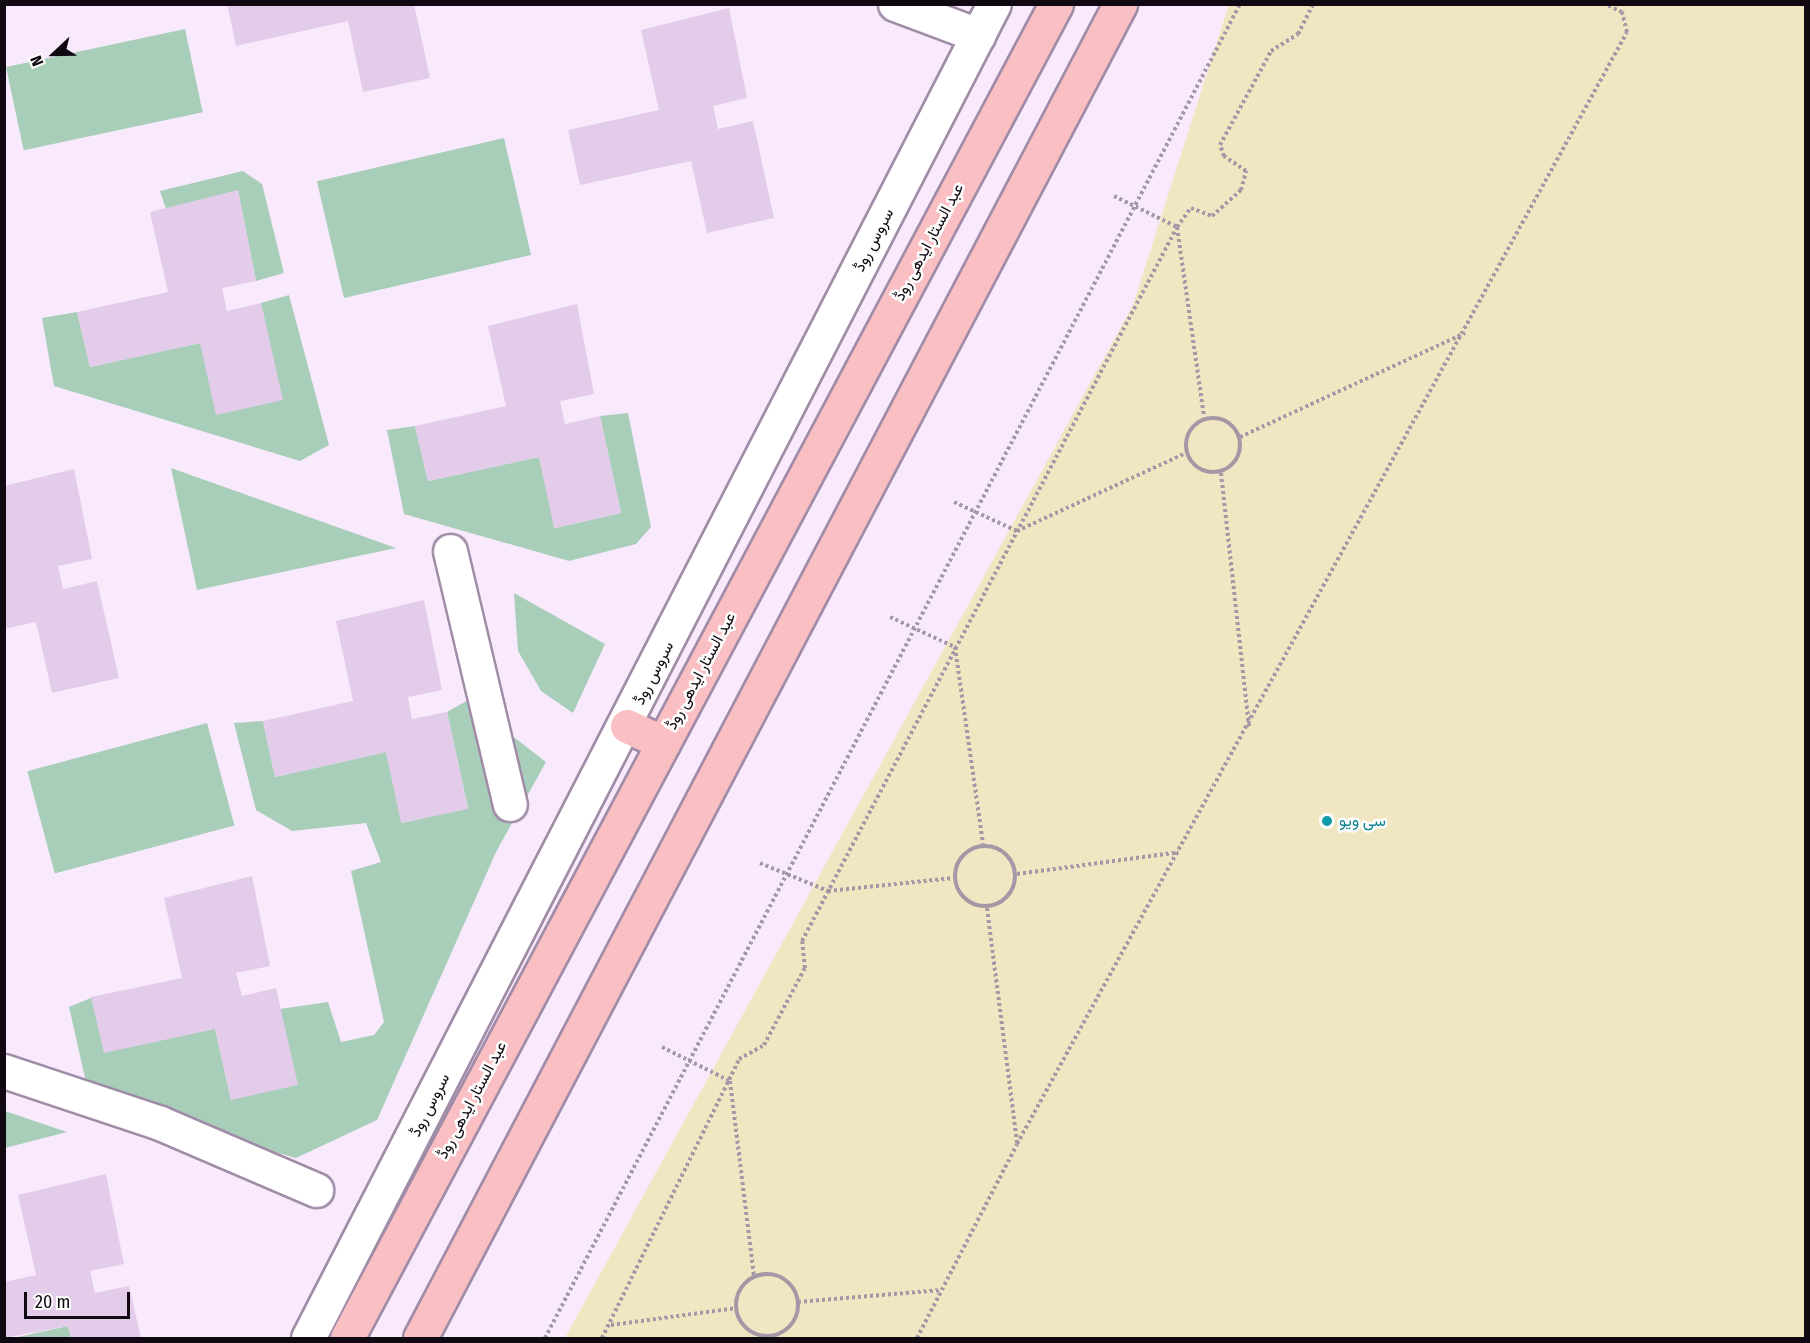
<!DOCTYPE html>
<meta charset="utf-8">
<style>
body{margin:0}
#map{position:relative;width:1810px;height:1343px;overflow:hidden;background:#f8eafc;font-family:"Fira Sans Condensed",Vazirmatn,sans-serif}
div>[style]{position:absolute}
.green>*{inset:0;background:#a8ceba;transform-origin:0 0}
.sand>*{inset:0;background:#f0e6c1}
.building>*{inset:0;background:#e2cce9}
.path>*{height:4px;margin-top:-2px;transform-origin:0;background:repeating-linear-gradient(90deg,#a498a7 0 3px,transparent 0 6px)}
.path>.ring{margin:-2px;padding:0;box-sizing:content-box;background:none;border:4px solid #a498a7;border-radius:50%}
.roads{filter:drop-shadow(2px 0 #a08ca7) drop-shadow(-2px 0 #a08ca7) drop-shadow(0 2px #a08ca7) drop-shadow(0 -2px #a08ca7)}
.minor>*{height:33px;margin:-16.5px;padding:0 16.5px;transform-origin:16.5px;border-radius:16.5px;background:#fff}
.major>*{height:33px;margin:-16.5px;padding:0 16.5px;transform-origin:16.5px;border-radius:16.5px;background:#fabfc2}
.dots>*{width:16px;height:16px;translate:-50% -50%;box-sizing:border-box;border:3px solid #fdfdfd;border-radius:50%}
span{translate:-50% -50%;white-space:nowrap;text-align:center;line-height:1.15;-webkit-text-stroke:5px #fdfdfd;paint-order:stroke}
.street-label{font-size:16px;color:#100912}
.culture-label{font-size:16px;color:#0d838f}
.left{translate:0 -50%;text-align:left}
.frame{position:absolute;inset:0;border:6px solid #100912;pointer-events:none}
.north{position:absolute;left:24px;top:24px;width:60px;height:60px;-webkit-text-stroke:4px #fdfdfd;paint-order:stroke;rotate:248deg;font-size:16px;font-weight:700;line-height:24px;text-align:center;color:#100912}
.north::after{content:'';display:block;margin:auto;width:21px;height:27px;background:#100912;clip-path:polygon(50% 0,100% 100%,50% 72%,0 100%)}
.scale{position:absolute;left:24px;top:1292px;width:106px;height:27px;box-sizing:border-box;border:3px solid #100912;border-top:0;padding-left:8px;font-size:18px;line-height:21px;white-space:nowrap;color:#100912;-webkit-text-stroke:4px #fdfdfd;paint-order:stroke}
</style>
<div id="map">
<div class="green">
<div style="left:185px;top:29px;width:85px;height:183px;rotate:78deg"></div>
<div style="left:504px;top:138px;width:120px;height:192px;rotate:77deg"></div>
<div style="clip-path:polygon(243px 171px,262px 184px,284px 273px,256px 281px,238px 191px,166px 209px,160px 191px)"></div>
<div style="clip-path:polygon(289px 295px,329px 445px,300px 461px,54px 386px,42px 318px,77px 312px,90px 367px,200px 343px,282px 400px,261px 303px)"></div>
<div style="clip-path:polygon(628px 413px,651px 527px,636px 544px,569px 561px,404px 514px,387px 430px,415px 426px,428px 481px,539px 457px,555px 528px,621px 513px,600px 416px)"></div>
<div style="clip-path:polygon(171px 468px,396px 548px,197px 590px)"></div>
<div style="clip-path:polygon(514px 593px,605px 644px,573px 713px,541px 691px,518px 651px)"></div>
<div style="clip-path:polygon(470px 699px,481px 756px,515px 738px,546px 762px,497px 850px,377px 1120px,296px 1158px,90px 1100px,69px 1007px,91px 998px,215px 1029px,231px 1100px,280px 1009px,328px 1002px,341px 1042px,374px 1035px,384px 1022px,351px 871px,381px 862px,366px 823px,292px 831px,256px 810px,234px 723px,263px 721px,275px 777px,386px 752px,402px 823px,468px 808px,447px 712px)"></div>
<div style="left:207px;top:723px;width:106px;height:186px;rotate:75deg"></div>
<div style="clip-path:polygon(4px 1111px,5px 1111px,67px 1132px,5px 1148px)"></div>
<div style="clip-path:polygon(68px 1326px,71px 1338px,13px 1338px)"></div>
</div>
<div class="sand">
<div style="clip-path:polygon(1229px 4px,1805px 5px,1805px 1338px,565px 1338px,1133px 305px)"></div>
</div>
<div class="building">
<div style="clip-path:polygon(227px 4px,414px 4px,430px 78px,363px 92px,348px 21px,236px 46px)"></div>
<div style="clip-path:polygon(729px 8px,747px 98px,713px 106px,718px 129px,753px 121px,774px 218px,707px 233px,691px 161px,580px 185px,568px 130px,659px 110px,641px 30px)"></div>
<div style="clip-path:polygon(238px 190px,256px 281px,222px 288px,227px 311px,261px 303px,283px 400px,216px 415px,200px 343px,90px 367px,77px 312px,168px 292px,150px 212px)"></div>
<div style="clip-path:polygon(577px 304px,594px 394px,560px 401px,565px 424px,600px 416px,621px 513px,554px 528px,539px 457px,428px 481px,415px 426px,506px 406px,488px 326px)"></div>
<div style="clip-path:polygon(74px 469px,92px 559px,58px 566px,63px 589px,97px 581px,119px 678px,52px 693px,36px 622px,4px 629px,4px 486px)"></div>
<div style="clip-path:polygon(424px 600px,442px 690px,408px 697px,412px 719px,447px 712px,468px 809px,401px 823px,386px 752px,275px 777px,263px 721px,353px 701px,336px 621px)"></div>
<div style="clip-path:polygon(252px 876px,270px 966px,236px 973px,242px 996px,276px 988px,298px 1085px,231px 1100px,215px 1029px,104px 1053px,91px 997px,182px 978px,164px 898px)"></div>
<div style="clip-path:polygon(106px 1174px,124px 1264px,90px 1271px,95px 1293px,129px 1286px,141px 1338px,71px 1338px,68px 1326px,4px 1338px,4px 1282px,36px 1275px,18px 1195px)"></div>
</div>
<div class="path">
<div style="left:1114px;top:196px;width:70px;rotate:26.2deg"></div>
<div style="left:1177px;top:227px;width:192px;rotate:81.9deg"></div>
<div class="ring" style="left:1186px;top:418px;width:50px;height:50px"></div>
<div style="left:1240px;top:437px;width:248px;rotate:-24.8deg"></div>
<div style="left:1221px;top:473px;width:257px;rotate:83.7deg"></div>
<div style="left:954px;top:502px;width:69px;rotate:24.7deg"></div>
<div style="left:1017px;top:531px;width:186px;rotate:-24.8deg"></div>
<div style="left:890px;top:617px;width:72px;rotate:24.8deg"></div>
<div style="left:955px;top:647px;width:199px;rotate:81.9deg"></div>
<div class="ring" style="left:955px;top:846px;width:56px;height:56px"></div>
<div style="left:760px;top:863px;width:74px;rotate:22.4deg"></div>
<div style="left:828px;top:891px;width:126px;rotate:-5.9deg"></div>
<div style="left:1017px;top:874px;width:163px;rotate:-7.7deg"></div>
<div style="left:987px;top:908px;width:237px;rotate:82.7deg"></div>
<div style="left:662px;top:1047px;width:76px;rotate:26.6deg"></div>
<div style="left:730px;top:1081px;width:196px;rotate:83deg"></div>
<div class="ring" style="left:736px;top:1274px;width:58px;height:58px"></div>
<div style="left:798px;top:1302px;width:144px;rotate:-4.8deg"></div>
<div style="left:611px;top:1325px;width:126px;rotate:-7.7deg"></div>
<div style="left:545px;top:1338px;width:1504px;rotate:-62.48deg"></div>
<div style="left:602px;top:1338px;width:311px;rotate:-63.8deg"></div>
<div style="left:739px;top:1059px;width:29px;rotate:-29deg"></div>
<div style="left:764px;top:1045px;width:87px;rotate:-62deg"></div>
<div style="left:805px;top:968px;width:27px;rotate:-96deg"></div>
<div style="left:802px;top:941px;width:806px;rotate:-62.29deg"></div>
<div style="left:1177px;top:227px;width:24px;rotate:-54deg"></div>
<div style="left:1191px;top:208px;width:22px;rotate:21deg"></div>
<div style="left:1212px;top:216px;width:39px;rotate:-42deg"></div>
<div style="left:1241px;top:190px;width:20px;rotate:-75deg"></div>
<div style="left:1246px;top:171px;width:27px;rotate:-146deg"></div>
<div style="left:1224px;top:156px;width:12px;rotate:-110deg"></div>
<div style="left:1220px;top:145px;width:107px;rotate:-61.5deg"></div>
<div style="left:1271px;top:51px;width:32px;rotate:-32deg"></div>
<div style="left:1298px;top:34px;width:34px;rotate:-63deg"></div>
<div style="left:917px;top:1338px;width:218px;rotate:-62.7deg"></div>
<div style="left:1017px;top:1144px;width:1268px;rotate:-61.25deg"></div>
<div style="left:1627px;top:32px;width:21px;rotate:-104deg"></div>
<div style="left:1622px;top:12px;width:19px;rotate:-155deg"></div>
</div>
<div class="roads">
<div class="minor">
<div style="left:895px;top:4px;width:89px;rotate:20.5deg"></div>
<div style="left:450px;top:551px;width:260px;rotate:76.7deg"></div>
<div style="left:4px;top:1071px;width:164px;rotate:18.4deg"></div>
<div style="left:160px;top:1123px;width:170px;rotate:23.2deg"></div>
<div style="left:308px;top:1338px;width:1500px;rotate:-62.79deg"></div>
</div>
<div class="major">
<div style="left:627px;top:726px;width:40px;rotate:25deg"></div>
<div style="left:347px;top:1338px;width:1511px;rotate:-62.01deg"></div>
<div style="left:420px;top:1338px;width:1507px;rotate:-62.31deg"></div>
</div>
</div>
<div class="dots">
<div style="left:1327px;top:821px;background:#0f9aa8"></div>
</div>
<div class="street-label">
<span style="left:874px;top:240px;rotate:-63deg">سروس روڈ</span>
<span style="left:929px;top:242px;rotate:-62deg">عبد الستار ایدھی روڈ</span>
<span style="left:701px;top:671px;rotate:-62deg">عبد الستار ایدھی روڈ</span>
<span style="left:654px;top:673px;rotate:-63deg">سروس روڈ</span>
<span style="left:472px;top:1100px;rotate:-62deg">عبد الستار ایدھی روڈ</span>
<span style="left:430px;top:1105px;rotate:-63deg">سروس روڈ</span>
</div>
<div class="culture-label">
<span class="left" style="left:1339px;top:821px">سی ویو</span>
</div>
<div class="frame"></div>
<div class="north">N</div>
<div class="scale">20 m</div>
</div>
